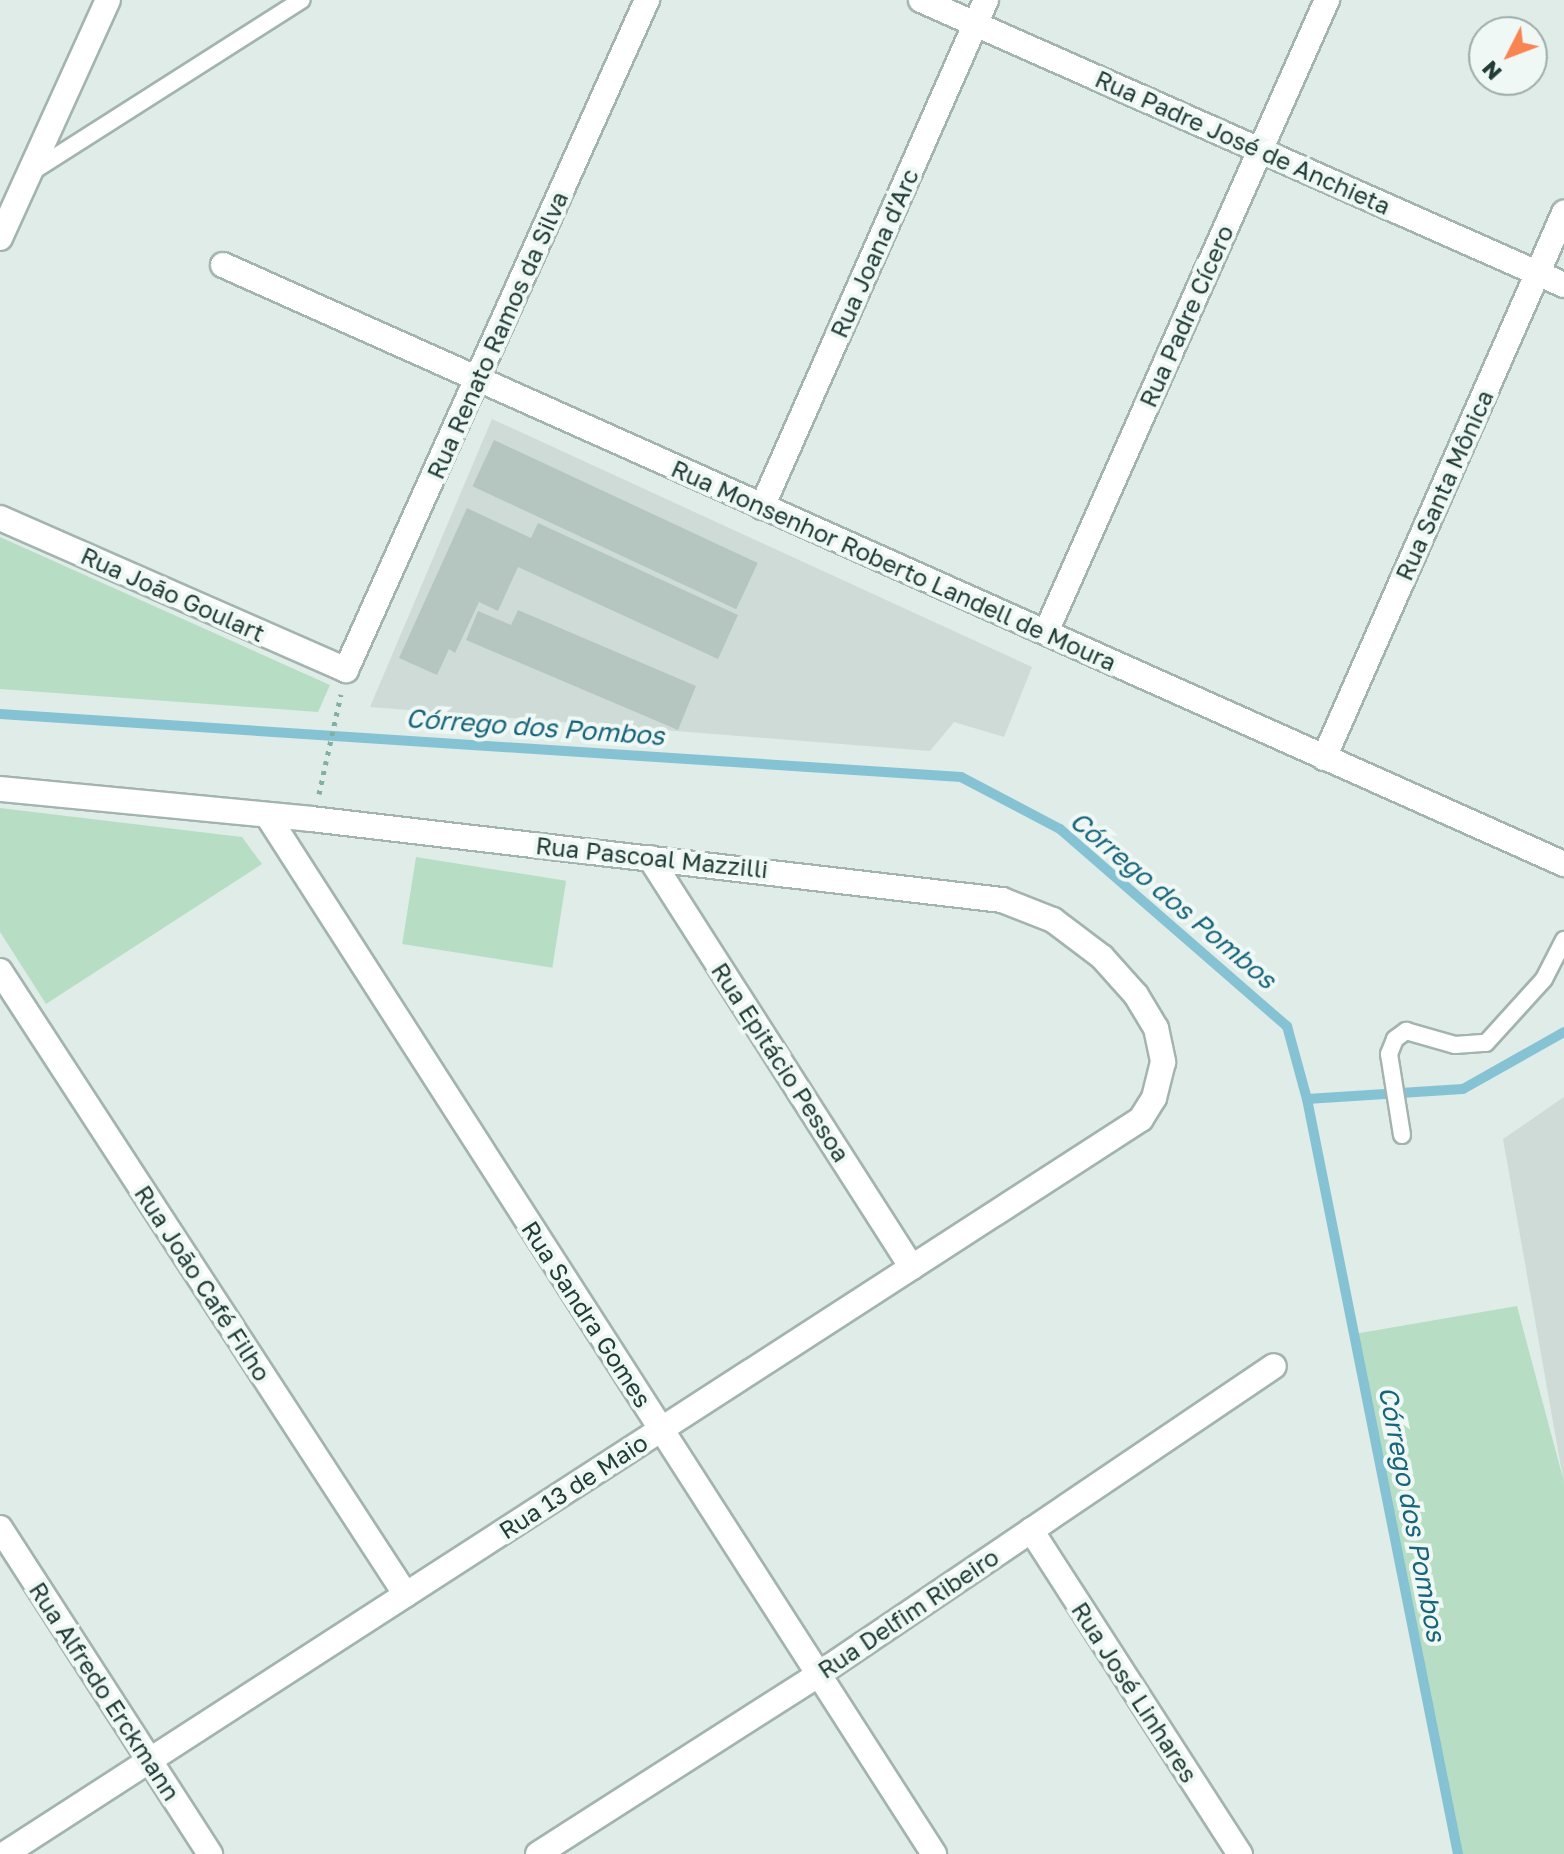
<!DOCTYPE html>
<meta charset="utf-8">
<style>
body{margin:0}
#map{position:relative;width:1564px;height:1854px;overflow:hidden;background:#e0ece7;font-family:"Golos Text",sans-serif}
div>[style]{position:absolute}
.built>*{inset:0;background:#cedbd6}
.green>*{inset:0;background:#b7dec4;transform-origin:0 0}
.stream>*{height:10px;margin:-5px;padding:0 5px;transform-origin:5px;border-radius:5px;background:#85c3d4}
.building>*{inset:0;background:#b5c6c0;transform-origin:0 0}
.path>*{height:5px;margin-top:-2.5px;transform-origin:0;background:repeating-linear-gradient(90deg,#7eb1a4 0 4px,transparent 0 10px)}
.roads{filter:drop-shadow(2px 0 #a3b4ae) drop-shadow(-2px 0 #a3b4ae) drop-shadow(0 2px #a3b4ae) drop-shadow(0 -2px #a3b4ae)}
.service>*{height:16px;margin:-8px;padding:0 8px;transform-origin:8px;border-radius:8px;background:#fff}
.minor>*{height:24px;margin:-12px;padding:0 12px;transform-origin:12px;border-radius:12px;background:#fff}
span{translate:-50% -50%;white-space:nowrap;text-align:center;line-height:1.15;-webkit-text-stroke:8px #f0f8f5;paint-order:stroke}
.street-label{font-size:24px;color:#203d36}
.water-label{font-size:26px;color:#17657b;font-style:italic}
.north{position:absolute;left:1468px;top:16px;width:80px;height:80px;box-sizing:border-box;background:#f0f8f5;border:2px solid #9dada9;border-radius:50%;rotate:228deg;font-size:22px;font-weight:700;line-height:32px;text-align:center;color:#203d36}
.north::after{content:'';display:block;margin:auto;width:28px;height:36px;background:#f88451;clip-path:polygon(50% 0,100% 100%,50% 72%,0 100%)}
</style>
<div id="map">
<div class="built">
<div style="clip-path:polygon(492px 419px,1032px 667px,1004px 737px,954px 722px,930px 751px,370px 707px)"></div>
<div style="clip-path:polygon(1564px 1097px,1564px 1484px,1503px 1139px)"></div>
</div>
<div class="green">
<div style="clip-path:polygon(0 537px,330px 685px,318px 712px,0 689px)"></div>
<div style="clip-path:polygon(0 808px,242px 837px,262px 864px,46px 1004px,0 932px)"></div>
<div style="left:416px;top:857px;width:152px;height:88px;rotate:9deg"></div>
<div style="clip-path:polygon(1517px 1306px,1564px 1482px,1564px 1854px,1458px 1854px,1354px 1334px)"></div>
</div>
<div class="stream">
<div style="left:0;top:714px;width:963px;rotate:3.75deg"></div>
<div style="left:961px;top:777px;width:112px;rotate:27.7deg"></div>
<div style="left:1060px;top:829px;width:301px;rotate:41deg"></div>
<div style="left:1287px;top:1026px;width:76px;rotate:74.7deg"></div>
<div style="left:1307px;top:1099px;width:770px;rotate:78.69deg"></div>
<div style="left:1307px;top:1099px;width:156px;rotate:-3.7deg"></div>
<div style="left:1463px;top:1089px;width:116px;rotate:-29.4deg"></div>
</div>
<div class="building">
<div style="left:494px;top:440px;width:291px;height:51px;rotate:25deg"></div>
<div style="clip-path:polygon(467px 508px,531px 538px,538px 523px,738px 615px,718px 659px,518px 567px,498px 611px,479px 602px,455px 653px,449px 649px,437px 675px,399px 658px)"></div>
<div style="clip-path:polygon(518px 610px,696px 686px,678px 730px,466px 640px,478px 611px,511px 625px)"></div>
</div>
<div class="path">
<div style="left:319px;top:794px;width:102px;rotate:-77.6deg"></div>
</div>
<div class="roads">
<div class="service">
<div style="left:30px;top:173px;width:322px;rotate:-32.5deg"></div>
<div style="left:1402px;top:1135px;width:82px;rotate:-99.1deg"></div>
<div style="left:1389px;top:1054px;width:16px;rotate:-68deg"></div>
<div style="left:1395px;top:1039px;width:14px;rotate:-36deg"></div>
<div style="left:1406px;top:1031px;width:51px;rotate:15.9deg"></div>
<div style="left:1455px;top:1045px;width:31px;rotate:-4deg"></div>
<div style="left:1486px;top:1043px;width:86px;rotate:-47.8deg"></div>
<div style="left:1544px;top:979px;width:44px;rotate:-62.9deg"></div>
</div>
<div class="minor">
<div style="left:921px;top:0;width:703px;rotate:23.9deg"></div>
<div style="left:0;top:238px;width:261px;rotate:-65.6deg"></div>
<div style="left:223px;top:265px;width:1469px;rotate:24.07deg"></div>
<div style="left:762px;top:507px;width:554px;rotate:-66.16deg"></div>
<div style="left:0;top:518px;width:378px;rotate:23.7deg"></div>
<div style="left:346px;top:670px;width:735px;rotate:-65.81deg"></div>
<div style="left:1046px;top:632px;width:692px;rotate:-66.03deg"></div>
<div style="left:1324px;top:758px;width:596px;rotate:-66.23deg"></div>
<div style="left:0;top:789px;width:312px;rotate:5.5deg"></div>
<div style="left:311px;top:819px;width:696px;rotate:6.69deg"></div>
<div style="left:1002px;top:900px;width:55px;rotate:21.4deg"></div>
<div style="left:1053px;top:920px;width:61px;rotate:37.1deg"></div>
<div style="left:1102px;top:957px;width:51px;rotate:48.2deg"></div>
<div style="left:1136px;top:995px;width:39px;rotate:59deg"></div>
<div style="left:1156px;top:1028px;width:35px;rotate:78deg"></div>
<div style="left:1163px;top:1062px;width:37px;rotate:104deg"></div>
<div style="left:1154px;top:1098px;width:25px;rotate:122deg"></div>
<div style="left:1141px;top:1119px;width:1353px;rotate:147.1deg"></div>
<div style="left:267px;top:815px;width:1235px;rotate:57.3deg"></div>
<div style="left:650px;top:858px;width:486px;rotate:57.4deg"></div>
<div style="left:0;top:971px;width:744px;rotate:56.95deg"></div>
<div style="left:0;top:1528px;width:388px;rotate:57.2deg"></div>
<div style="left:1031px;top:1530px;width:386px;rotate:57.2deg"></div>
<div style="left:538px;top:1854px;width:334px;rotate:-32.6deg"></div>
<div style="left:819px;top:1674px;width:549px;rotate:-34.09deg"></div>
</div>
</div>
<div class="street-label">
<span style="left:1243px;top:142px;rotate:24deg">Rua Padre José de Anchieta</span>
<span style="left:874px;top:253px;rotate:-66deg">Rua Joana d'Arc</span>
<span style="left:1186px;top:316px;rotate:-66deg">Rua Padre Cícero</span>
<span style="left:497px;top:335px;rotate:-66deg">Rua Renato Ramos da Silva</span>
<span style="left:1444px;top:485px;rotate:-66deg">Rua Santa Mônica</span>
<span style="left:894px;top:565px;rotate:24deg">Rua Monsenhor Roberto Landell de Moura</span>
<span style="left:173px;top:594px;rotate:24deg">Rua João Goulart</span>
<span style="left:652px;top:857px;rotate:6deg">Rua Pascoal Mazzilli</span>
<span style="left:781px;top:1062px;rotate:57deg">Rua Epitácio Pessoa</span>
<span style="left:203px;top:1283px;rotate:57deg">Rua João Café Filho</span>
<span style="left:587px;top:1314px;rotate:57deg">Rua Sandra Gomes</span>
<span style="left:573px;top:1486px;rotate:-33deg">Rua 13 de Maio</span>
<span style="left:908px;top:1613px;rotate:-34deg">Rua Delfim Ribeiro</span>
<span style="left:105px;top:1691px;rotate:57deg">Rua Alfredo Erckmann</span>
<span style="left:1135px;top:1692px;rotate:57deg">Rua José Linhares</span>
</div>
<div class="water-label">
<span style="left:535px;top:727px;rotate:4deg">Córrego dos Pombos</span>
<span style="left:1173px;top:900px;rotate:40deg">Córrego dos Pombos</span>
<span style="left:1412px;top:1514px;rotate:79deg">Córrego dos Pombos</span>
</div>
<div class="north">N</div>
</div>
